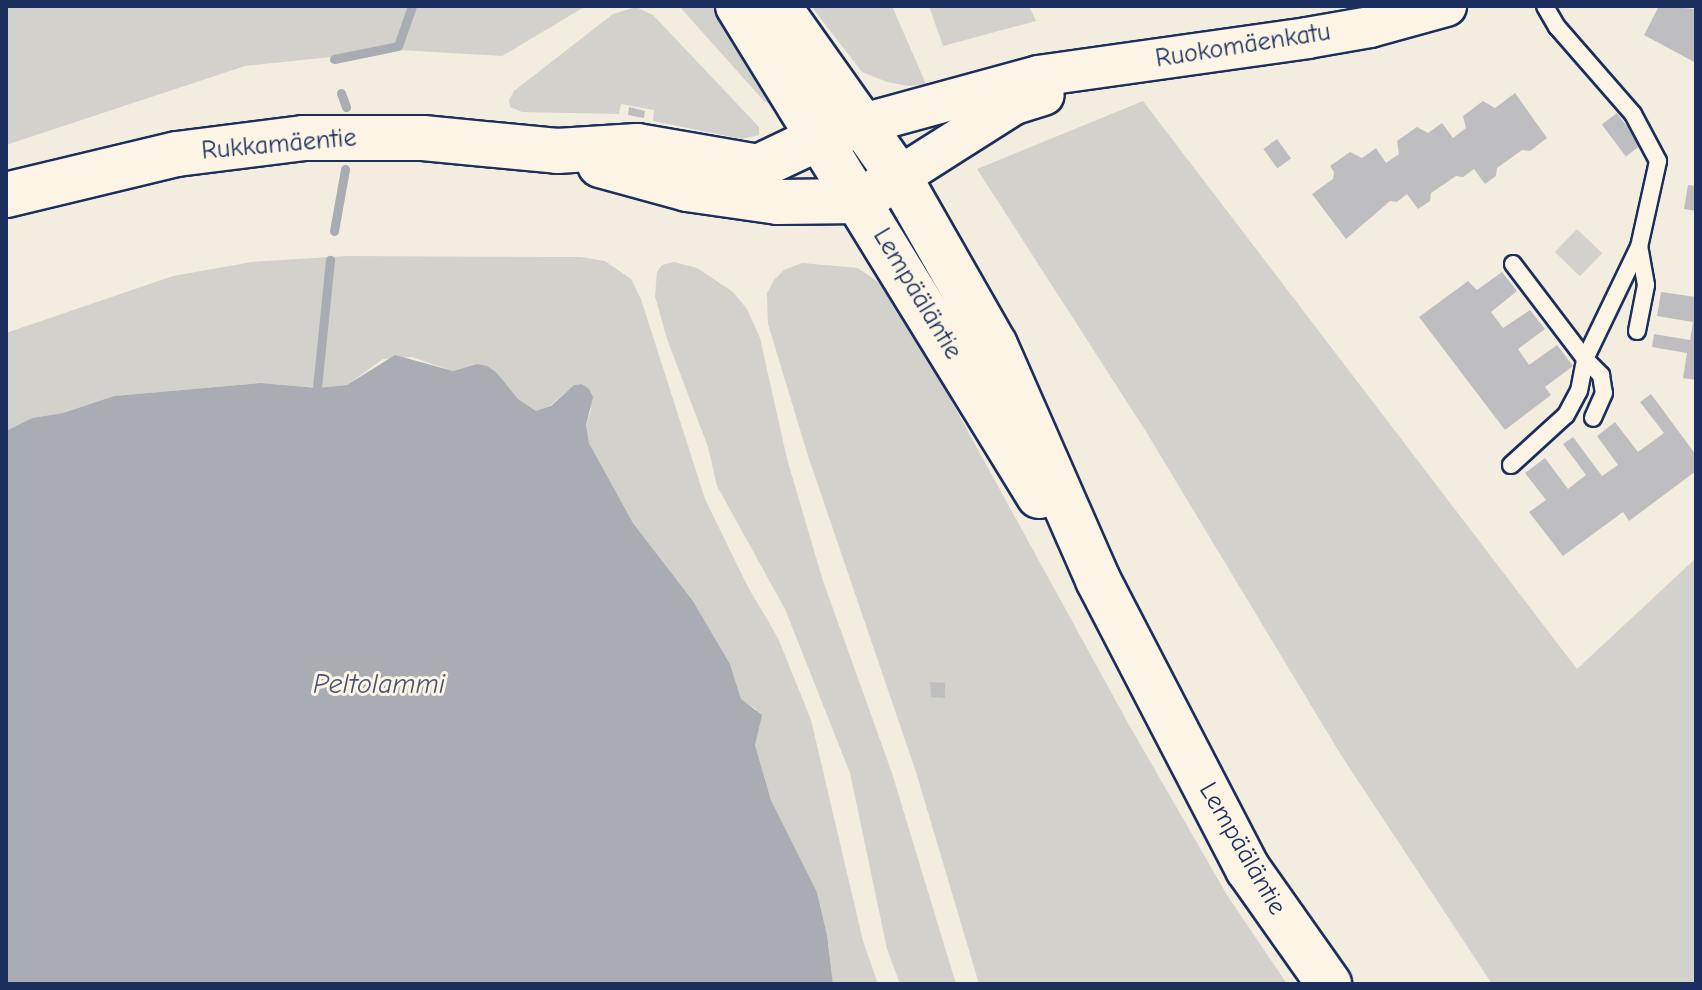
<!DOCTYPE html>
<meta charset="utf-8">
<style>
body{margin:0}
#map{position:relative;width:1702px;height:990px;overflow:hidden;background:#f3ede0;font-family:"Comic Neue",sans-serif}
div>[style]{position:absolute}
.green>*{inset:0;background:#d3d1cc;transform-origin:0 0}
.water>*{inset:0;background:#a9acb3}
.stream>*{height:9px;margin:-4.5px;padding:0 4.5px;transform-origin:4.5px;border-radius:4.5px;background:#a9acb3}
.building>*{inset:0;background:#bebec0;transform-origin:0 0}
.roads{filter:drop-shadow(2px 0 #1b2f5e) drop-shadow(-2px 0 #1b2f5e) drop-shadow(0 2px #1b2f5e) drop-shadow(0 -2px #1b2f5e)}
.service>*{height:16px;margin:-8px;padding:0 8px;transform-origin:8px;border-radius:8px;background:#fcf5e5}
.tertiary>*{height:40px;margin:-20px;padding:0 20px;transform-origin:20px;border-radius:20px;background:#fcf5e5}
.secondary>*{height:44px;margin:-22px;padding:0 22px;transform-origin:22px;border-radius:22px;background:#fcf5e5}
span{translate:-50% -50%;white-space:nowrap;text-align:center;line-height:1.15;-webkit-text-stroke:6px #fcf5e5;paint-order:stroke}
.street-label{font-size:26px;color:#1b2f5e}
.water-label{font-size:28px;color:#465478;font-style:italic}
.frame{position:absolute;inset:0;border:8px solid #1b2f5e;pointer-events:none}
</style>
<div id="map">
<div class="green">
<div style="clip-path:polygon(6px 6px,586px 6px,502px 56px,399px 50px,245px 66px,6px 145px)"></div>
<div style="clip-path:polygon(679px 6px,720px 6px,778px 110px,763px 100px)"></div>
<div style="clip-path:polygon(811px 6px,892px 6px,926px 84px,909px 86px,887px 82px,862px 72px)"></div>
<div style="clip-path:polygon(929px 6px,1029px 6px,1036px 21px,943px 46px)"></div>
<div style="clip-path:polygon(636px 7px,653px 15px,759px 127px,759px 135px,742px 139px,653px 121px,654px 110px,621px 104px,619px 114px,522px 112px,510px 107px,509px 100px,514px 91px,613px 14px)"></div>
<div style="clip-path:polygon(1143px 101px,1577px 669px,1696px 558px,1696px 984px,1492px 984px,1341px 755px,1145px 430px,977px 169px)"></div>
<div style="left:1577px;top:229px;width:35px;height:32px;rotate:44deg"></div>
<div style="clip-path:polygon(346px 256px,581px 257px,605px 261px,631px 279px,641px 299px,705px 499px,748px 587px,778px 638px,811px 720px,863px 941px,878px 984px,833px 984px,827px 935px,817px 892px,771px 800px,755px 745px,756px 709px,741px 700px,730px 664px,693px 601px,633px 523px,589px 443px,586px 425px,591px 409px,589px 389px,582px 384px,574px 385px,543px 412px,535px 411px,518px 399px,497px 373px,477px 364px,453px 371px,412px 357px,383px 359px,347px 385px,317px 388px,261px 383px,114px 396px,63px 413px,32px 418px,6px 431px,6px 333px,173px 276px,252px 262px)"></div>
<div style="clip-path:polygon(674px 262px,697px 268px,733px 292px,747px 309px,760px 338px,787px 459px,823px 581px,892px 773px,956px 984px,900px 984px,887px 949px,850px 773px,785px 609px,717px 486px,708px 447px,667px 339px,655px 296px,657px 272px,662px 265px)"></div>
<div style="clip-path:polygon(802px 263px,858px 268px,885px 287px,931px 364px,1128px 723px,1227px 895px,1287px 984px,979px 984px,916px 772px,808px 456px,768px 324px,767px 293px,774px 280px,784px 270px)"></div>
</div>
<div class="water">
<div style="clip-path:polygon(395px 355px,453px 371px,477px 364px,487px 366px,497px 373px,518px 399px,536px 411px,551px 406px,574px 385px,582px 384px,589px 389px,593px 397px,586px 425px,589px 443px,633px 523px,693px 601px,730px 664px,741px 699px,762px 715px,755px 745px,771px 800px,817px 892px,827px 935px,833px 984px,6px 984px,6px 431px,32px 418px,63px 413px,114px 396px,261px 383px,317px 388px,347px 385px)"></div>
</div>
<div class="stream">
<div style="left:334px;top:59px;width:65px;rotate:-11.5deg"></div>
<div style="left:398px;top:46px;width:42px;rotate:-70.7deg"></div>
<div style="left:341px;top:93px;width:15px;rotate:70deg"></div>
<div style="left:334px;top:231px;width:63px;rotate:-79.9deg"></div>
<div style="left:317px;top:388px;width:129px;rotate:-84.2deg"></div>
</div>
<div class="building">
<div style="clip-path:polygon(1659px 6px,1696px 9px,1696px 63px,1644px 35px)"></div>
<div style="clip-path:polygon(1515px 93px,1547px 138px,1530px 151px,1522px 150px,1497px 168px,1496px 176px,1485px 184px,1474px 169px,1463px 177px,1456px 176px,1431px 193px,1430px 201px,1418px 209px,1407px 194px,1397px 202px,1390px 201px,1346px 239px,1312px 194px,1333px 179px,1334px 172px,1330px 166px,1350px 152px,1362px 158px,1376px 148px,1386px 163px,1399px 154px,1397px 141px,1417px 127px,1428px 133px,1442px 123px,1453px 138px,1466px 128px,1463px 116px,1483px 101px,1495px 108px)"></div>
<div style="clip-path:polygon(629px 107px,645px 111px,644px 118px,628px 115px)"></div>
<div style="left:1617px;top:113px;width:40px;height:19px;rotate:53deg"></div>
<div style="left:1277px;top:139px;width:24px;height:17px;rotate:54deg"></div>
<div style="clip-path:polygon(1688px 185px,1696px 186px,1696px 211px,1684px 209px)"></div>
<div style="clip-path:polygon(1502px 272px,1517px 291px,1491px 312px,1503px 328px,1530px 310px,1545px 329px,1518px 349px,1529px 365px,1557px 345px,1573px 366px,1545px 387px,1551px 395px,1505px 430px,1419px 317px,1468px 281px,1477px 290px)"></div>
<div style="clip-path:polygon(1661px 292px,1696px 297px,1696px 380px,1683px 378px,1687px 353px,1652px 347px,1654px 334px,1690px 340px,1693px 322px,1657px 316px)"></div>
<div style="clip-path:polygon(1651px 394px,1696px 455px,1696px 471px,1629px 521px,1623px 512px,1563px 556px,1529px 512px,1546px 500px,1525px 473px,1545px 458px,1568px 489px,1586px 475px,1563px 444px,1573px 437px,1602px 476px,1618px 465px,1597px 436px,1615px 422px,1638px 452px,1664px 433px,1640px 402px)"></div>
<div style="clip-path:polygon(930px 682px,945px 683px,945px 698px,931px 697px)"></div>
</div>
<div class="roads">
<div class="service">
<div style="left:1513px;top:264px;width:119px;rotate:52.8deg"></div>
<div style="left:1585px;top:359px;width:23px;rotate:45deg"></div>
<div style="left:1601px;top:375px;width:18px;rotate:81deg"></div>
<div style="left:1604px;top:393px;width:27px;rotate:114deg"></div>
<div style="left:1637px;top:331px;width:47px;rotate:-78.9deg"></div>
<div style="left:1646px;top:285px;width:39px;rotate:-100deg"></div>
<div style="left:1511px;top:465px;width:74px;rotate:-42.3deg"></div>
<div style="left:1566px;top:415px;width:27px;rotate:-62deg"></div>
<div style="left:1579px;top:391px;width:33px;rotate:-79deg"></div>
<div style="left:1585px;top:359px;width:124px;rotate:-64.3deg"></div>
<div style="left:1639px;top:247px;width:88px;rotate:-77.5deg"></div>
<div style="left:1658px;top:161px;width:53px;rotate:-118deg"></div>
<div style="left:1633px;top:114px;width:116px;rotate:-131.1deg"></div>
<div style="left:1557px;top:27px;width:24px;rotate:-120deg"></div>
</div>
<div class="tertiary">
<div style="left:863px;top:124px;width:181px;rotate:-15.3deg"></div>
<div style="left:1038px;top:76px;width:272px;rotate:-8deg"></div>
<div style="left:1307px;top:38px;width:64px;rotate:-9.9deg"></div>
<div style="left:1370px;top:27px;width:79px;rotate:-15.4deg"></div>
<div style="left:899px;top:177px;width:136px;rotate:-32.4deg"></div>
<div style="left:1014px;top:104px;width:31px;rotate:-17deg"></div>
</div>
<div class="secondary">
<div style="left:738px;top:6px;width:575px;rotate:58.44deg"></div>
<div style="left:778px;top:6px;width:209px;rotate:54.7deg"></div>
<div style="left:899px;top:177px;width:193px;rotate:60.3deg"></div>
<div style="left:995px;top:345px;width:257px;rotate:66.3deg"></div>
<div style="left:1098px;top:580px;width:326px;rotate:62.6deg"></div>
<div style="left:1248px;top:869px;width:141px;rotate:54.8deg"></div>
<div style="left:600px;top:165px;width:90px;rotate:15.4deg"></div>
<div style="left:687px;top:189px;width:92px;rotate:8.1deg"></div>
<div style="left:778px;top:202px;width:82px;rotate:-0.7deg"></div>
<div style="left:860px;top:201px;width:22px;rotate:-32deg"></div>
<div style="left:6px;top:195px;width:176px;rotate:-13.5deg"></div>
<div style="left:177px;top:154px;width:127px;rotate:-7.2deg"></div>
<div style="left:303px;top:138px;width:120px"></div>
<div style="left:423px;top:138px;width:135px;rotate:5.5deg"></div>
<div style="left:557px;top:151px;width:80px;rotate:-3.6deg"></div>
<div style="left:637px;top:146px;width:123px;rotate:9.8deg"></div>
<div style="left:758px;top:167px;width:68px;rotate:-25.4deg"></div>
<div style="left:819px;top:138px;width:46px;rotate:-17.7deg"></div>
</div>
</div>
<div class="street-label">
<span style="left:1243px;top:46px;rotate:-9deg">Ruokomäenkatu</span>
<span style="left:279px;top:145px;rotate:-5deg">Rukkamäentie</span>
<span style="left:917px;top:294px;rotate:59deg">Lempääläntie</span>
<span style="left:1242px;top:849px;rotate:60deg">Lempääläntie</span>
</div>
<div class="water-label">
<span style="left:379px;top:684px">Peltolammi</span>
</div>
<div class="frame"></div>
</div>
